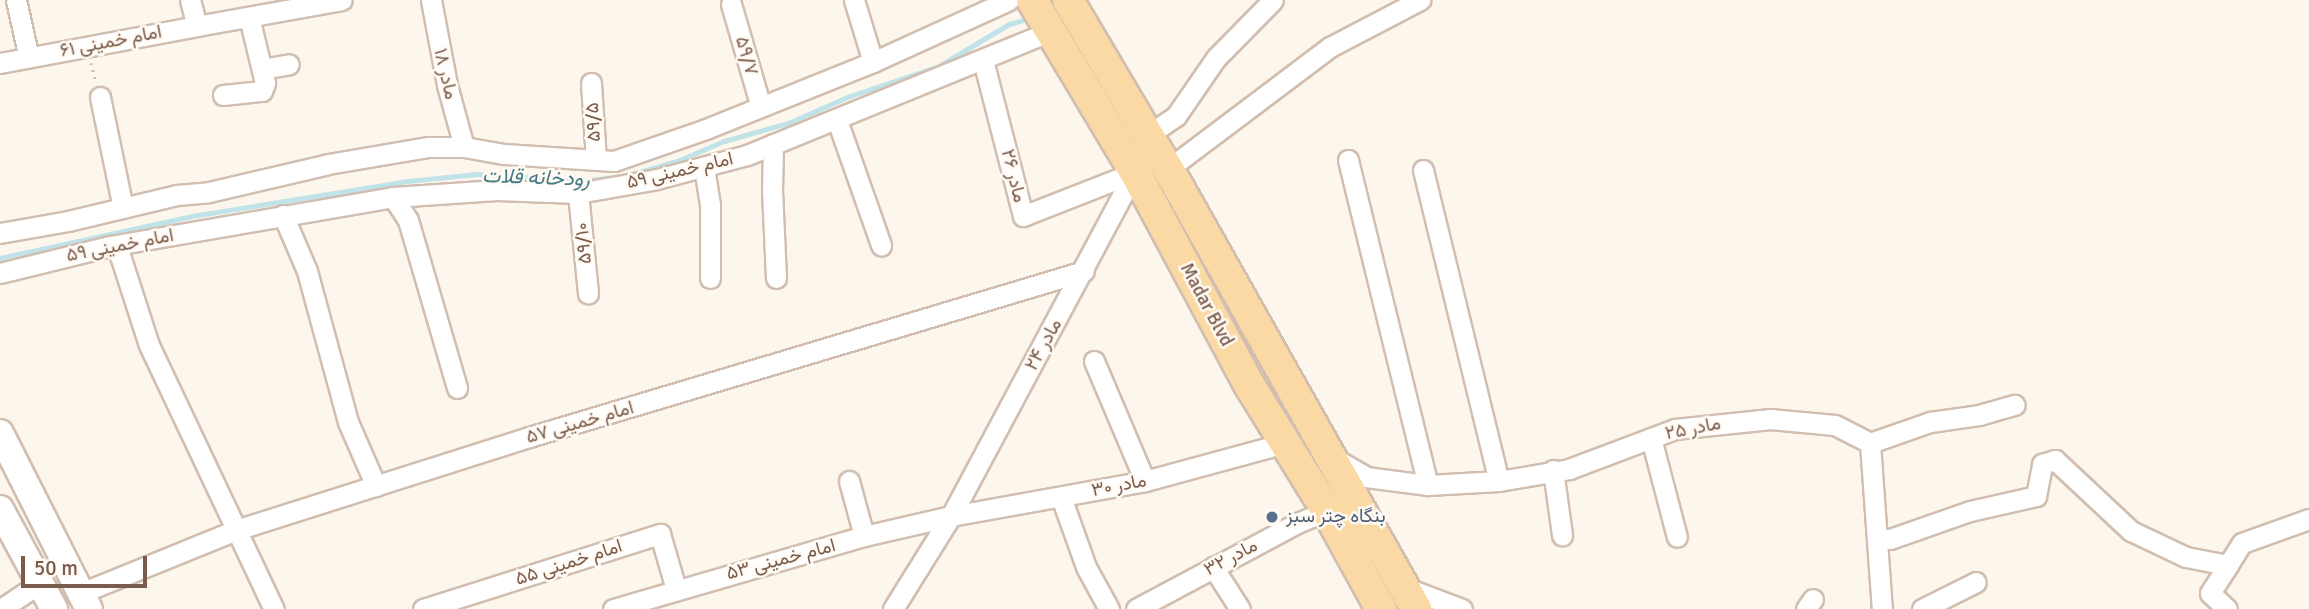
<!DOCTYPE html>
<meta charset="utf-8">
<style>
body{margin:0}
#map{position:relative;width:2309px;height:609px;overflow:hidden;background:#fdf6ec;font-family:Signika,Vazirmatn,sans-serif}
div>[style]{position:absolute}
.stream>*{height:5px;margin:-2.5px;padding:0 2.5px;transform-origin:2.5px;border-radius:2.5px;background:#bfe3e8}
.path>*{height:2.5px;margin-top:-1.25px;transform-origin:0;background:repeating-linear-gradient(90deg,#d9b8a5 0 2px,transparent 0 7px)}
.roads{filter:drop-shadow(2px 0 #d1beb0) drop-shadow(-2px 0 #d1beb0) drop-shadow(0 2px #d1beb0) drop-shadow(0 -2px #d1beb0)}
.minor>*{height:19px;margin:-9.5px;padding:0 9.5px;transform-origin:9.5px;border-radius:9.5px;background:#fff}
.secondary>*{height:26px;margin:-13px;padding:0 13px;transform-origin:13px;border-radius:13px;background:#fff}
.primary>*{height:30px;margin:-15px;padding:0 15px;transform-origin:15px;border-radius:15px;background:#fbd9a5}
.dots>*{width:19px;height:19px;translate:-50% -50%;box-sizing:border-box;border:4px solid #fffaf3;border-radius:50%}
span{translate:-50% -50%;white-space:nowrap;text-align:center;line-height:1.15;-webkit-text-stroke:5px #fffaf3;paint-order:stroke}
.street-label{font-size:19px;color:#7a5c4d}
.service-label{font-size:19px;color:#4e5e75}
.left{translate:0 -50%;text-align:left}
.water-label{font-size:21px;color:#437c86;font-style:italic}
.scale{position:absolute;left:21px;top:556px;width:126px;height:32px;box-sizing:border-box;border:4px solid #7a5c4d;border-top:0;padding-left:9px;font-size:21px;line-height:24px;white-space:nowrap;color:#7a5c4d;-webkit-text-stroke:5px #fffaf3;paint-order:stroke}
</style>
<div id="map">
<div class="stream">
<div style="left:0;top:258px;width:197px;rotate:-12.3deg"></div>
<div style="left:192px;top:216px;width:219px;rotate:-9.2deg"></div>
<div style="left:408px;top:181px;width:69px;rotate:-5.8deg"></div>
<div style="left:477px;top:174px;width:107px;rotate:3.7deg"></div>
<div style="left:584px;top:181px;width:45px;rotate:-7.6deg"></div>
<div style="left:629px;top:175px;width:50px;rotate:-16.3deg"></div>
<div style="left:677px;top:161px;width:51px;rotate:-23.1deg"></div>
<div style="left:724px;top:141px;width:66px;rotate:-15.7deg"></div>
<div style="left:788px;top:123px;width:64px;rotate:-23.8deg"></div>
<div style="left:847px;top:97px;width:97px;rotate:-18.6deg"></div>
<div style="left:939px;top:66px;width:82px;rotate:-31deg"></div>
<div style="left:1009px;top:24px;width:22px;rotate:-16deg"></div>
</div>
<div class="path">
<div style="left:91px;top:63px;width:18px;rotate:74deg"></div>
</div>
<div class="roads">
<div class="minor">
<div style="left:16px;top:0;width:59px;rotate:77.4deg"></div>
<div style="left:431px;top:0;width:86px;rotate:79.3deg"></div>
<div style="left:447px;top:85px;width:64px;rotate:74.7deg"></div>
<div style="left:854px;top:0;width:65px;rotate:73deg"></div>
<div style="left:731px;top:4px;width:107px;rotate:73.8deg"></div>
<div style="left:197px;top:26px;width:147px;rotate:-10.2deg"></div>
<div style="left:983px;top:60px;width:161px;rotate:75.6deg"></div>
<div style="left:1023px;top:216px;width:120px;rotate:-21.4deg"></div>
<div style="left:0;top:63px;width:200px;rotate:-10.6deg"></div>
<div style="left:197px;top:26px;width:27px;rotate:-105deg"></div>
<div style="left:262px;top:69px;width:27px;rotate:-10deg"></div>
<div style="left:591px;top:83px;width:77px;rotate:86.3deg"></div>
<div style="left:223px;top:95px;width:39px;rotate:-6deg"></div>
<div style="left:262px;top:91px;width:9px;rotate:-69deg"></div>
<div style="left:265px;top:83px;width:68px;rotate:-103.6deg"></div>
<div style="left:100px;top:97px;width:113px;rotate:78.3deg"></div>
<div style="left:837px;top:120px;width:133px;rotate:70.6deg"></div>
<div style="left:1148px;top:135px;width:34px;rotate:-34deg"></div>
<div style="left:1176px;top:116px;width:70px;rotate:-55.4deg"></div>
<div style="left:1216px;top:58px;width:81px;rotate:-45.5deg"></div>
<div style="left:773px;top:144px;width:46px;rotate:91.2deg"></div>
<div style="left:772px;top:190px;width:88px;rotate:87.4deg"></div>
<div style="left:1348px;top:160px;width:335px;rotate:76.2deg"></div>
<div style="left:704px;top:167px;width:39px;rotate:81deg"></div>
<div style="left:710px;top:206px;width:72px;rotate:90deg"></div>
<div style="left:1168px;top:169px;width:203px;rotate:-37deg"></div>
<div style="left:1330px;top:47px;width:102px;rotate:-27.6deg"></div>
<div style="left:1423px;top:170px;width:320px;rotate:76.3deg"></div>
<div style="left:578px;top:193px;width:101px;rotate:84.3deg"></div>
<div style="left:393px;top:197px;width:27px;rotate:57deg"></div>
<div style="left:408px;top:220px;width:175px;rotate:73.7deg"></div>
<div style="left:283px;top:215px;width:61px;rotate:66.8deg"></div>
<div style="left:307px;top:271px;width:156px;rotate:74.8deg"></div>
<div style="left:348px;top:422px;width:70px;rotate:66.4deg"></div>
<div style="left:0;top:233px;width:69px;rotate:-10deg"></div>
<div style="left:68px;top:221px;width:112px;rotate:-13.4deg"></div>
<div style="left:177px;top:195px;width:32px;rotate:-5deg"></div>
<div style="left:209px;top:192px;width:122px;rotate:-13.2deg"></div>
<div style="left:328px;top:164px;width:102px;rotate:-9.6deg"></div>
<div style="left:429px;top:147px;width:35px"></div>
<div style="left:464px;top:147px;width:41px;rotate:9.9deg"></div>
<div style="left:504px;top:154px;width:110px;rotate:3.6deg"></div>
<div style="left:614px;top:161px;width:97px;rotate:-19.2deg"></div>
<div style="left:706px;top:129px;width:180px;rotate:-21.9deg"></div>
<div style="left:873px;top:62px;width:149px;rotate:-24.5deg"></div>
<div style="left:117px;top:246px;width:104px;rotate:72.1deg"></div>
<div style="left:149px;top:345px;width:292px;rotate:64.7deg"></div>
<div style="left:0;top:273px;width:113px;rotate:-13.8deg"></div>
<div style="left:110px;top:246px;width:287px;rotate:-9.8deg"></div>
<div style="left:393px;top:197px;width:104px;rotate:-3.9deg"></div>
<div style="left:497px;top:190px;width:81px;rotate:2.1deg"></div>
<div style="left:578px;top:193px;width:80px;rotate:-10deg"></div>
<div style="left:657px;top:179px;width:93px;rotate:-14.9deg"></div>
<div style="left:747px;top:155px;width:328px;rotate:-22.2deg"></div>
<div style="left:1094px;top:361px;width:130px;rotate:67deg"></div>
<div style="left:1651px;top:438px;width:102px;rotate:75.3deg"></div>
<div style="left:1870px;top:443px;width:166px;rotate:85.9deg"></div>
<div style="left:1332px;top:457px;width:39px;rotate:30deg"></div>
<div style="left:1366px;top:477px;width:63px;rotate:7.4deg"></div>
<div style="left:1428px;top:485px;width:71px;rotate:-3.2deg"></div>
<div style="left:1499px;top:481px;width:71px;rotate:-9.7deg"></div>
<div style="left:1569px;top:469px;width:113px;rotate:-20.7deg"></div>
<div style="left:1675px;top:429px;width:96px;rotate:-6deg"></div>
<div style="left:1770px;top:419px;width:65px;rotate:5.3deg"></div>
<div style="left:1835px;top:425px;width:39px;rotate:27deg"></div>
<div style="left:1870px;top:443px;width:64px;rotate:-19.3deg"></div>
<div style="left:1930px;top:422px;width:49px;rotate:-8.1deg"></div>
<div style="left:1979px;top:415px;width:37px;rotate:-16deg"></div>
<div style="left:1553px;top:470px;width:66px;rotate:82.1deg"></div>
<div style="left:849px;top:481px;width:57px;rotate:74.7deg"></div>
<div style="left:1061px;top:497px;width:74px;rotate:70.3deg"></div>
<div style="left:1086px;top:567px;width:48px;rotate:61.3deg"></div>
<div style="left:1878px;top:539px;width:12px"></div>
<div style="left:1890px;top:539px;width:85px;rotate:-19.3deg"></div>
<div style="left:1970px;top:511px;width:68px;rotate:-12.8deg"></div>
<div style="left:2036px;top:496px;width:33px;rotate:-79deg"></div>
<div style="left:2042px;top:464px;width:14px;rotate:-17deg"></div>
<div style="left:2055px;top:460px;width:104px;rotate:43.1deg"></div>
<div style="left:2131px;top:531px;width:61px;rotate:25.3deg"></div>
<div style="left:2186px;top:557px;width:43px;rotate:10.8deg"></div>
<div style="left:2228px;top:565px;width:26px;rotate:-58deg"></div>
<div style="left:2242px;top:543px;width:71px;rotate:-19.7deg"></div>
<div style="left:1213px;top:567px;width:50px;rotate:57.3deg"></div>
<div style="left:1404px;top:587px;width:62px;rotate:20.8deg"></div>
<div style="left:81px;top:593px;width:167px;rotate:-22.1deg"></div>
<div style="left:236px;top:530px;width:307px;rotate:-17.6deg"></div>
<div style="left:529px;top:437px;width:579px;rotate:-16.65deg"></div>
<div style="left:1px;top:609px;width:47px;rotate:-33.7deg"></div>
<div style="left:423px;top:609px;width:249px;rotate:-17.6deg"></div>
<div style="left:660px;top:534px;width:57px;rotate:73.8deg"></div>
<div style="left:613px;top:609px;width:261px;rotate:-16.2deg"></div>
<div style="left:864px;top:536px;width:89px;rotate:-12.9deg"></div>
<div style="left:951px;top:516px;width:197px;rotate:-10.2deg"></div>
<div style="left:1145px;top:481px;width:145px;rotate:-15.2deg"></div>
<div style="left:893px;top:609px;width:110px;rotate:-58.1deg"></div>
<div style="left:951px;top:516px;width:390px;rotate:-61.9deg"></div>
<div style="left:1136px;top:609px;width:183px;rotate:-28.1deg"></div>
<div style="left:1297px;top:523px;width:32px;rotate:-22deg"></div>
<div style="left:1806px;top:609px;width:12px;rotate:-55deg"></div>
<div style="left:1922px;top:609px;width:60px;rotate:-26.6deg"></div>
<div style="left:2227px;top:609px;width:23px;rotate:-137deg"></div>
<div style="left:2210px;top:593px;width:33px;rotate:-57deg"></div>
</div>
<div class="secondary">
<div style="left:0;top:433px;width:197px;rotate:63.2deg"></div>
<div style="left:0;top:509px;width:114px;rotate:61.6deg"></div>
</div>
<div class="primary">
<div style="left:1032px;top:0;width:200px;rotate:59.1deg"></div>
<div style="left:1135px;top:172px;width:239px;rotate:61.8deg"></div>
<div style="left:1248px;top:383px;width:150px;rotate:58.3deg"></div>
<div style="left:1327px;top:511px;width:112px;rotate:61.1deg"></div>
<div style="left:1068px;top:0;width:218px;rotate:59.4deg"></div>
<div style="left:1179px;top:188px;width:483px;rotate:60.6deg"></div>
</div>
</div>
<div class="dots">
<div style="left:1272px;top:517px;background:#5c6f8a"></div>
</div>
<div class="street-label">
<span style="left:111px;top:42px;rotate:-11deg">امام خمینی ۶۱</span>
<span style="left:746px;top:56px;rotate:74deg">۵۹/۷</span>
<span style="left:445px;top:74px;rotate:77deg">مادر ۱۸</span>
<span style="left:594px;top:122px;rotate:-93deg">۵۹/۵</span>
<span style="left:680px;top:171px;rotate:-13deg">امام خمینی ۵۹</span>
<span style="left:1013px;top:176px;rotate:76deg">مادر ۲۶</span>
<span style="left:584px;top:243px;rotate:-95deg">۵۹/۱۰</span>
<span style="left:120px;top:246px;rotate:-11deg">امام خمینی ۵۹</span>
<span style="left:1206px;top:305px;rotate:62deg">Madar Blvd</span>
<span style="left:1044px;top:345px;rotate:-61deg">مادر ۲۴</span>
<span style="left:580px;top:423px;rotate:-16deg">امام خمینی ۵۷</span>
<span style="left:1693px;top:429px;rotate:-11deg">مادر ۲۵</span>
<span style="left:1119px;top:486px;rotate:-11deg">مادر ۳۰</span>
<span style="left:1231px;top:558px;rotate:-28deg">مادر ۳۲</span>
<span style="left:781px;top:560px;rotate:-15deg">امام خمینی ۵۳</span>
<span style="left:569px;top:563px;rotate:-18deg">امام خمینی ۵۵</span>
</div>
<div class="service-label">
<span class="left" style="left:1286px;top:517px">بنگاه چتر سبز</span>
</div>
<div class="water-label">
<span style="left:536px;top:177px;rotate:2deg">رودخانه قلات</span>
</div>
<div class="scale">50 m</div>
</div>
